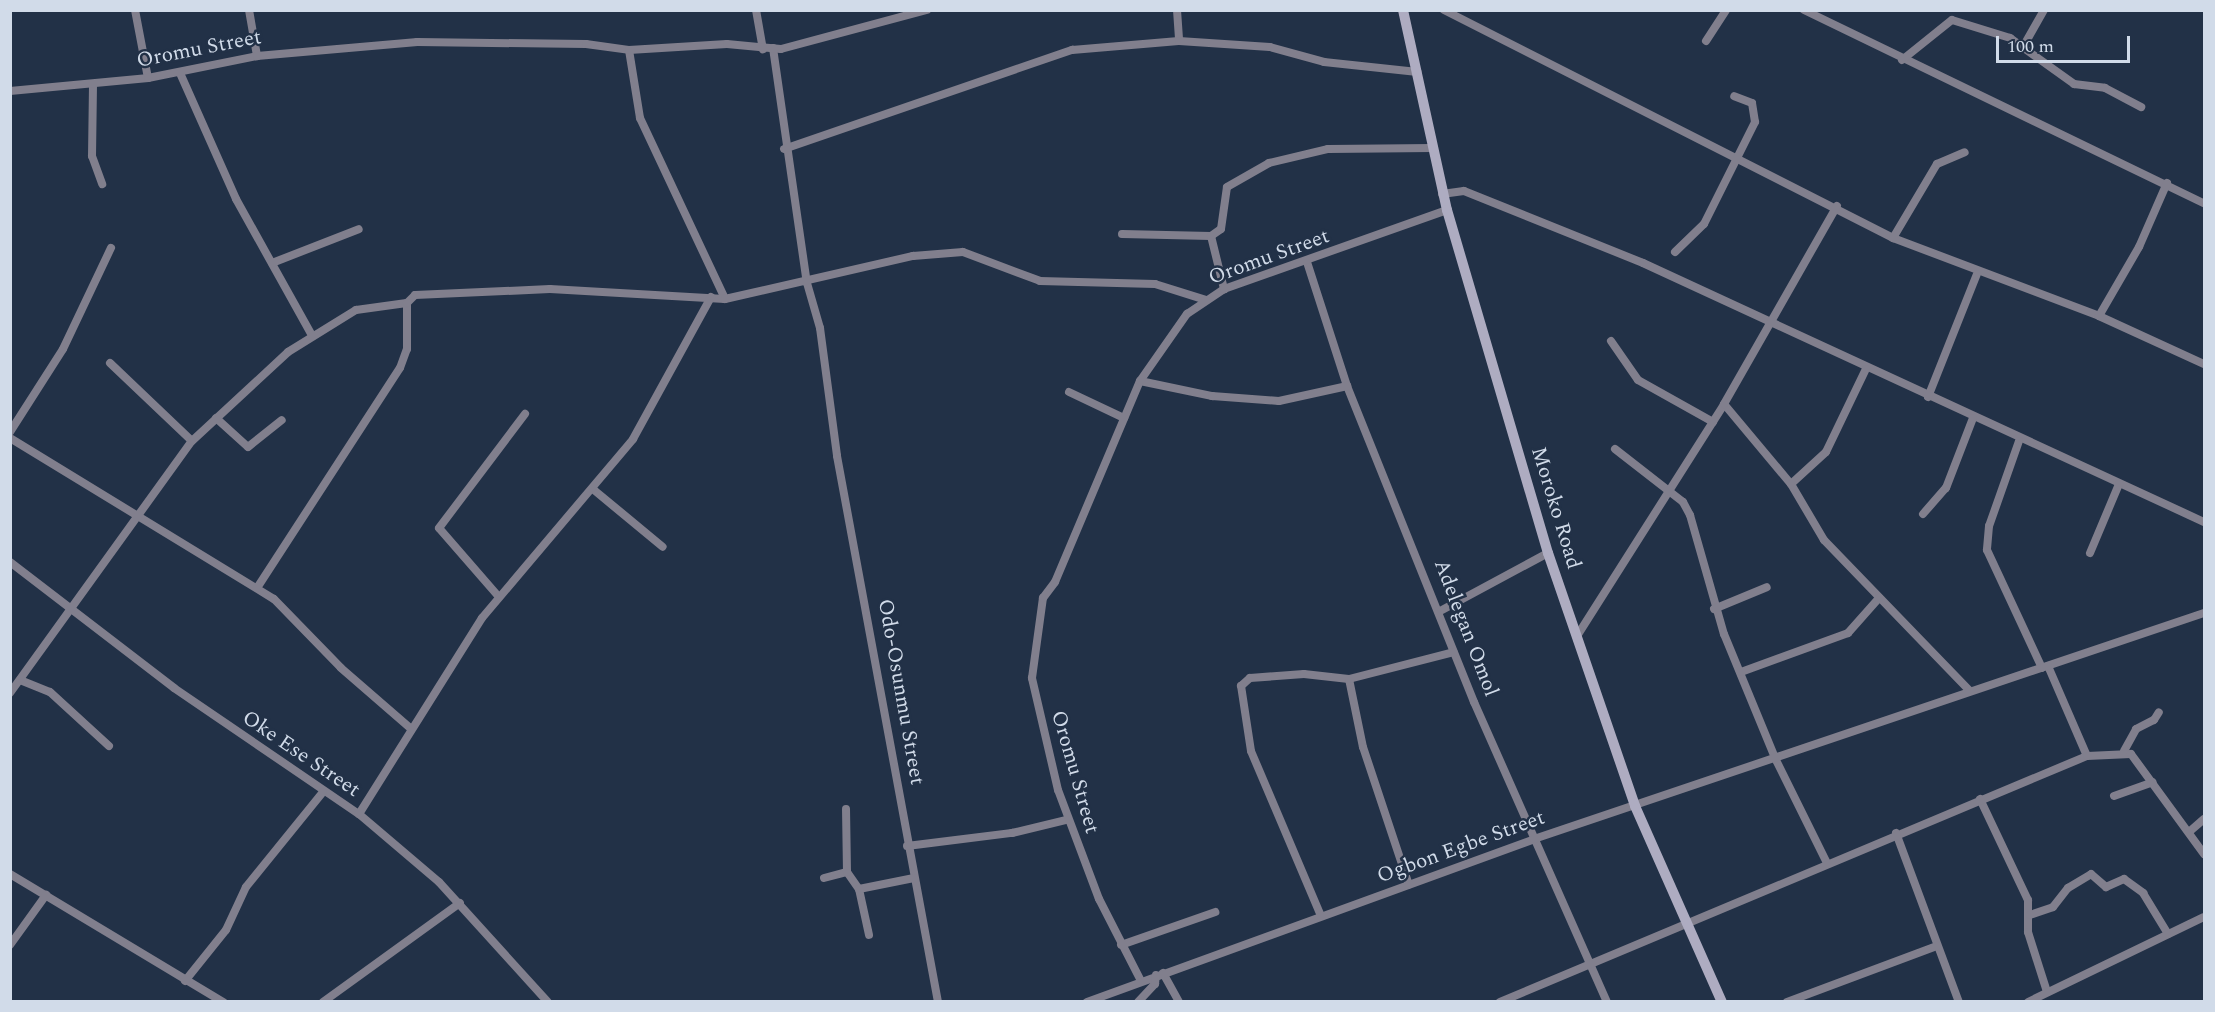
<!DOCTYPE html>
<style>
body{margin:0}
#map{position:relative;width:2215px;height:1012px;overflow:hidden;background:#223147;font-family:Spectral,serif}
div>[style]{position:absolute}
.street>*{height:8px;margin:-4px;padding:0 4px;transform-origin:4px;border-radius:4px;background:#817f8d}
.secondary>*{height:10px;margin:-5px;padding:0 5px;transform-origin:5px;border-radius:5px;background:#aeacc1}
span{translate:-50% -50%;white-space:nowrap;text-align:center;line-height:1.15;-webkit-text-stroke:5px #223147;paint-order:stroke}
.street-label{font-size:21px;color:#d1dbe9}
.frame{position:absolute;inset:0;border:12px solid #d1dbe9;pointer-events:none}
.scale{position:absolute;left:1996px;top:36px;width:134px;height:27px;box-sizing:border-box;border:3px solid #d1dbe9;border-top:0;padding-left:8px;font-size:18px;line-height:21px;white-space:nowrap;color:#d1dbe9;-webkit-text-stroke:4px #223147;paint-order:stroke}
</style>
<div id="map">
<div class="street">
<div style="left:135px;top:10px;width:69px;rotate:79.2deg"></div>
<div style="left:249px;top:10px;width:47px;rotate:80.1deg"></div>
<div style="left:756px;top:10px;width:40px;rotate:80deg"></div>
<div style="left:1177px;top:10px;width:31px;rotate:86deg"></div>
<div style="left:1444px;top:10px;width:504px;rotate:26.92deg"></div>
<div style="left:1893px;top:238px;width:220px;rotate:20.7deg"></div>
<div style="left:2099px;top:316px;width:115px;rotate:24.6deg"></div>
<div style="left:1804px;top:10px;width:444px;rotate:25.8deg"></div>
<div style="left:1706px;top:41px;width:37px;rotate:-57deg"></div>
<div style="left:2023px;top:47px;width:43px;rotate:-60.4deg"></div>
<div style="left:773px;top:48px;width:237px;rotate:81.8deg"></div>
<div style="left:807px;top:283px;width:47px;rotate:73.9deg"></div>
<div style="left:820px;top:328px;width:129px;rotate:82.4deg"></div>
<div style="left:837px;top:456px;width:555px;rotate:79.52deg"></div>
<div style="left:629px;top:50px;width:69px;rotate:80.8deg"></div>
<div style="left:640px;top:118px;width:200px;rotate:64.8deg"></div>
<div style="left:1902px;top:60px;width:64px;rotate:-38.7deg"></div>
<div style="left:1952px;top:20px;width:61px;rotate:17.2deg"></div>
<div style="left:2010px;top:38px;width:79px;rotate:35.7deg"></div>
<div style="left:2074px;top:84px;width:31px;rotate:7deg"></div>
<div style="left:2105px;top:88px;width:41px;rotate:27.8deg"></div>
<div style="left:180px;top:73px;width:138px;rotate:66deg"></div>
<div style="left:236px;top:199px;width:154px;rotate:60.9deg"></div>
<div style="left:93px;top:85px;width:71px;rotate:90.8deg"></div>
<div style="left:92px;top:156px;width:30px;rotate:70deg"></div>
<div style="left:10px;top:91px;width:139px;rotate:-5.4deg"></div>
<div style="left:148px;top:78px;width:111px;rotate:-11.4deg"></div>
<div style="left:257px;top:56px;width:161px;rotate:-5deg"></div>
<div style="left:417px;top:42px;width:169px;rotate:0.7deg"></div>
<div style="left:586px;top:44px;width:43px;rotate:7.9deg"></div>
<div style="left:629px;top:50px;width:98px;rotate:-3.5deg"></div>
<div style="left:727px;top:44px;width:54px;rotate:5.3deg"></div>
<div style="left:781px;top:49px;width:151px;rotate:-15deg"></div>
<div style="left:784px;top:149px;width:305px;rotate:-19deg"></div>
<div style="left:1072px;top:50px;width:107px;rotate:-4.8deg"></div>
<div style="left:1179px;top:41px;width:91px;rotate:3.8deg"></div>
<div style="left:1270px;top:47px;width:56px;rotate:15.5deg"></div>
<div style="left:1324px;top:62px;width:94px;rotate:6.1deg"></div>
<div style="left:1442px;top:194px;width:22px;rotate:-8deg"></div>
<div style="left:1464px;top:191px;width:193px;rotate:21.9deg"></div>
<div style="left:1643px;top:263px;width:618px;rotate:24.78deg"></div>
<div style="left:1122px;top:234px;width:89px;rotate:1.3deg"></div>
<div style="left:1211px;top:236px;width:55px;rotate:76.2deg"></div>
<div style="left:1211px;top:236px;width:12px;rotate:-35deg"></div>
<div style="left:1221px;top:229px;width:42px;rotate:-81.9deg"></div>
<div style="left:1227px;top:187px;width:48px;rotate:-29.7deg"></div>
<div style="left:1269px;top:163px;width:61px;rotate:-13.3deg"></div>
<div style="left:1328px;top:149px;width:104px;rotate:-0.6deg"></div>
<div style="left:1893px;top:238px;width:86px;rotate:-59.3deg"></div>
<div style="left:1937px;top:164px;width:30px;rotate:-23deg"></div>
<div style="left:1675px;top:252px;width:40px;rotate:-44deg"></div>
<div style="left:1704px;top:224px;width:114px;rotate:-63.4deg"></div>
<div style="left:1755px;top:122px;width:19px;rotate:-99deg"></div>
<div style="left:1752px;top:103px;width:19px;rotate:-159deg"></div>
<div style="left:1307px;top:262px;width:130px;rotate:72.1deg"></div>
<div style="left:1347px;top:386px;width:341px;rotate:68.1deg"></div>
<div style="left:1474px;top:702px;width:328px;rotate:66.1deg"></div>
<div style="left:272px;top:263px;width:93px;rotate:-21.3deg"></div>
<div style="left:2099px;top:316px;width:80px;rotate:-59.9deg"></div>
<div style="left:2139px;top:247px;width:70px;rotate:-66.4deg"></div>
<div style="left:1611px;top:341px;width:47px;rotate:55.3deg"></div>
<div style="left:1638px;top:380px;width:86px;rotate:29.2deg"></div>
<div style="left:110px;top:363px;width:113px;rotate:43.6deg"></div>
<div style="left:1140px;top:381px;width:74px;rotate:11.8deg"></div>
<div style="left:1212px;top:396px;width:67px;rotate:4.3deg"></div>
<div style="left:1279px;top:401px;width:70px;rotate:-12.4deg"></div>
<div style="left:1069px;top:392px;width:61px;rotate:25.3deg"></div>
<div style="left:1928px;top:397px;width:132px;rotate:-68.3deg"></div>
<div style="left:1724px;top:404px;width:104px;rotate:50.1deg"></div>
<div style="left:1791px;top:484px;width:65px;rotate:59.5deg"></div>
<div style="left:1824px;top:540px;width:210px;rotate:46deg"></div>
<div style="left:216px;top:418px;width:43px;rotate:42.2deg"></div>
<div style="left:248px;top:447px;width:43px;rotate:-38.5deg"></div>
<div style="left:10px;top:432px;width:98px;rotate:-57.4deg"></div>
<div style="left:63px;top:349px;width:112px;rotate:-64.6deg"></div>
<div style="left:10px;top:438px;width:309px;rotate:31.4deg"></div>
<div style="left:274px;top:599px;width:96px;rotate:45.8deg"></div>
<div style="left:341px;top:668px;width:90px;rotate:40.9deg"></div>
<div style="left:2019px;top:441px;width:90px;rotate:109.4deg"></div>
<div style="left:1989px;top:526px;width:24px;rotate:95deg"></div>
<div style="left:1987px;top:550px;width:130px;rotate:65deg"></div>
<div style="left:1615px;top:449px;width:86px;rotate:37.9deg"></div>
<div style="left:1683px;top:502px;width:15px;rotate:62deg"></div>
<div style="left:1690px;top:515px;width:124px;rotate:74.1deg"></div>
<div style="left:1724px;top:634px;width:136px;rotate:67.6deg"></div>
<div style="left:1776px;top:760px;width:115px;rotate:63.7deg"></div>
<div style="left:1791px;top:484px;width:47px;rotate:-42.4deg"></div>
<div style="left:1826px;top:452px;width:92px;rotate:-64.3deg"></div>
<div style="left:594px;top:490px;width:89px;rotate:39.6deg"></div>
<div style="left:1923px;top:514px;width:35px;rotate:-49deg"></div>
<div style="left:1946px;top:488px;width:75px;rotate:-68.9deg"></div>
<div style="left:2090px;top:553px;width:75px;rotate:-67.2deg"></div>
<div style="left:10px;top:562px;width:207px;rotate:37.5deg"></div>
<div style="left:174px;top:688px;width:224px;rotate:34.3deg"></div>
<div style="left:359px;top:814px;width:105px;rotate:40.4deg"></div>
<div style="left:439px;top:882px;width:162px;rotate:47.8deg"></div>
<div style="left:257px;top:588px;width:262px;rotate:-57deg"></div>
<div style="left:400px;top:368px;width:20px;rotate:-70deg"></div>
<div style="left:407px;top:349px;width:46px;rotate:-90deg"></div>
<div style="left:499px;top:597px;width:91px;rotate:-131deg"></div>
<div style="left:439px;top:528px;width:143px;rotate:-53deg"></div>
<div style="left:1714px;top:609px;width:57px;rotate:-22.5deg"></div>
<div style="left:1442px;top:610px;width:120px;rotate:-28.3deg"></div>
<div style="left:1577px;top:636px;width:275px;rotate:-57.6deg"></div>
<div style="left:1724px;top:404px;width:228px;rotate:-60.3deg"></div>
<div style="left:2048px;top:666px;width:98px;rotate:66.6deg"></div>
<div style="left:1741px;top:672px;width:114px;rotate:-20deg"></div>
<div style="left:1848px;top:633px;width:47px;rotate:-48.5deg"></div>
<div style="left:1349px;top:679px;width:69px;rotate:78.4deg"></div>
<div style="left:1363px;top:747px;width:145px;rotate:71.6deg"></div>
<div style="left:20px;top:680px;width:32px;rotate:22deg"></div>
<div style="left:50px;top:692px;width:80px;rotate:42.5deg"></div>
<div style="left:10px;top:693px;width:311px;rotate:-54.2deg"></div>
<div style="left:192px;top:441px;width:131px;rotate:-42.8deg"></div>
<div style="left:288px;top:352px;width:80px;rotate:-31.7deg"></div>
<div style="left:356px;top:310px;width:51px;rotate:-7.8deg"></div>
<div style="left:407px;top:303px;width:11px;rotate:-45deg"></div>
<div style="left:415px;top:295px;width:135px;rotate:-2.5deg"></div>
<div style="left:550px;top:289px;width:175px;rotate:3.3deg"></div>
<div style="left:725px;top:299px;width:193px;rotate:-12.9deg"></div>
<div style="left:913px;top:256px;width:50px;rotate:-4.6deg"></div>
<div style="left:963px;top:252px;width:82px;rotate:20.6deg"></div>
<div style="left:1040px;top:281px;width:115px;rotate:1.5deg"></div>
<div style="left:1155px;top:284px;width:53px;rotate:17.4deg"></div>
<div style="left:2124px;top:751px;width:25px;rotate:-61deg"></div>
<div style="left:2136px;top:729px;width:20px;rotate:-27deg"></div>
<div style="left:2154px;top:720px;width:9px;rotate:-58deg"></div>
<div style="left:2114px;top:796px;width:41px;rotate:-19.7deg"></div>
<div style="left:1980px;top:799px;width:112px;rotate:64.6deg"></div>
<div style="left:2028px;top:900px;width:32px;rotate:90deg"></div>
<div style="left:2028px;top:932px;width:63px;rotate:72.4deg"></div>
<div style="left:359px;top:814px;width:231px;rotate:-57.9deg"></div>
<div style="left:482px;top:618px;width:234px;rotate:-49.8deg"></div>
<div style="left:633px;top:439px;width:162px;rotate:-61.2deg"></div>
<div style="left:2189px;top:832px;width:20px;rotate:-41deg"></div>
<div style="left:1896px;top:833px;width:180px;rotate:69.6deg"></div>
<div style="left:907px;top:846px;width:106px;rotate:-7.1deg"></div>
<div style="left:1012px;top:833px;width:56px;rotate:-13.5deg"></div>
<div style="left:847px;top:872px;width:21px;rotate:55deg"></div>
<div style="left:859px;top:889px;width:56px;rotate:-11.3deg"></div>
<div style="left:10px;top:874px;width:249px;rotate:31deg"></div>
<div style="left:824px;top:878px;width:24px;rotate:-15deg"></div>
<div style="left:847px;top:872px;width:63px;rotate:-90.9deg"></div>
<div style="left:859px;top:889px;width:47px;rotate:77.7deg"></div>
<div style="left:2030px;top:915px;width:24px;rotate:-19deg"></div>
<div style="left:2053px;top:907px;width:24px;rotate:-52deg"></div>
<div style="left:2068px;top:888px;width:27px;rotate:-31deg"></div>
<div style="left:2091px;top:874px;width:20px;rotate:41deg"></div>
<div style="left:2106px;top:887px;width:20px;rotate:-24deg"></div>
<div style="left:2124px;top:879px;width:24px;rotate:36deg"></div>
<div style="left:2143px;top:893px;width:48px;rotate:58.6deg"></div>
<div style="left:1321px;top:916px;width:179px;rotate:-113deg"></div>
<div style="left:1251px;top:751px;width:66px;rotate:-98.7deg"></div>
<div style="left:1241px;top:686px;width:12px;rotate:-42deg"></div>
<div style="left:1250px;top:678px;width:54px;rotate:-4.2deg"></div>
<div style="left:1304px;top:674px;width:45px;rotate:6.3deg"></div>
<div style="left:1349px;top:679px;width:108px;rotate:-14.4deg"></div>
<div style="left:10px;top:945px;width:62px;rotate:-54.2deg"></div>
<div style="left:1121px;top:945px;width:100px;rotate:-19.3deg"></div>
<div style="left:1163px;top:973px;width:33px;rotate:61deg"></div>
<div style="left:1140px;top:979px;width:90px;rotate:-117.1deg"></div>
<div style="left:1099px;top:899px;width:116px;rotate:-110.6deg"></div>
<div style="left:1058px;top:790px;width:115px;rotate:-103.1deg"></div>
<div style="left:1032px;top:678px;width:81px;rotate:-82.2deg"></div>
<div style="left:1043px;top:598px;width:20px;rotate:-53deg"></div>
<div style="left:1055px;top:582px;width:218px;rotate:-67.1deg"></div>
<div style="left:1140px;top:381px;width:82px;rotate:-55deg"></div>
<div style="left:1187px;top:314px;width:45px;rotate:-34deg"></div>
<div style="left:1224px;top:289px;width:237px;rotate:-19.5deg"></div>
<div style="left:185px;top:981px;width:65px;rotate:-51.2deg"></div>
<div style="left:226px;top:930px;width:47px;rotate:-65.1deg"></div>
<div style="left:246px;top:887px;width:122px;rotate:-51deg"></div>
<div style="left:323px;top:1002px;width:169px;rotate:-35.9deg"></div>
<div style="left:1087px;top:1002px;width:476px;rotate:-20deg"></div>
<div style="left:1534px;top:839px;width:707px;rotate:-18.64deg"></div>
<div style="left:1138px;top:1002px;width:25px;rotate:-47deg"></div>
<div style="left:1155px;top:984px;width:9px;rotate:-84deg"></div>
<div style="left:1500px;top:1002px;width:636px;rotate:-22.74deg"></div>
<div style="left:2087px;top:756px;width:44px;rotate:-2.6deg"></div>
<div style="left:2131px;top:754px;width:124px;rotate:53.9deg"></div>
<div style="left:1787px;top:1002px;width:160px;rotate:-20.5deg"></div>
<div style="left:2028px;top:1002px;width:195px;rotate:-25.8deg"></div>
</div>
<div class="secondary">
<div style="left:1403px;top:10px;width:205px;rotate:77.6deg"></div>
<div style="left:1447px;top:210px;width:358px;rotate:73.6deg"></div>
<div style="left:1548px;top:553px;width:268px;rotate:71deg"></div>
<div style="left:1635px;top:806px;width:214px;rotate:66.1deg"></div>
</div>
<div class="street-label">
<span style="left:199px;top:49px;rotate:-11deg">Oromu Street</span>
<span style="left:1269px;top:257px;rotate:-20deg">Oromu Street</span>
<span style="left:1556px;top:508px;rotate:73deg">Moroko Road</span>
<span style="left:1466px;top:628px;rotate:69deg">Adelegan Omol</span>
<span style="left:901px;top:692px;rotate:80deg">Odo-Osunmu Street</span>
<span style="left:301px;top:754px;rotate:34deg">Oke Ese Street</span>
<span style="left:1075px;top:772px;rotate:74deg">Oromu Street</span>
<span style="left:1461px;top:847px;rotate:-20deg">Ogbon Egbe Street</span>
</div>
<div class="frame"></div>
<div class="scale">100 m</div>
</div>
